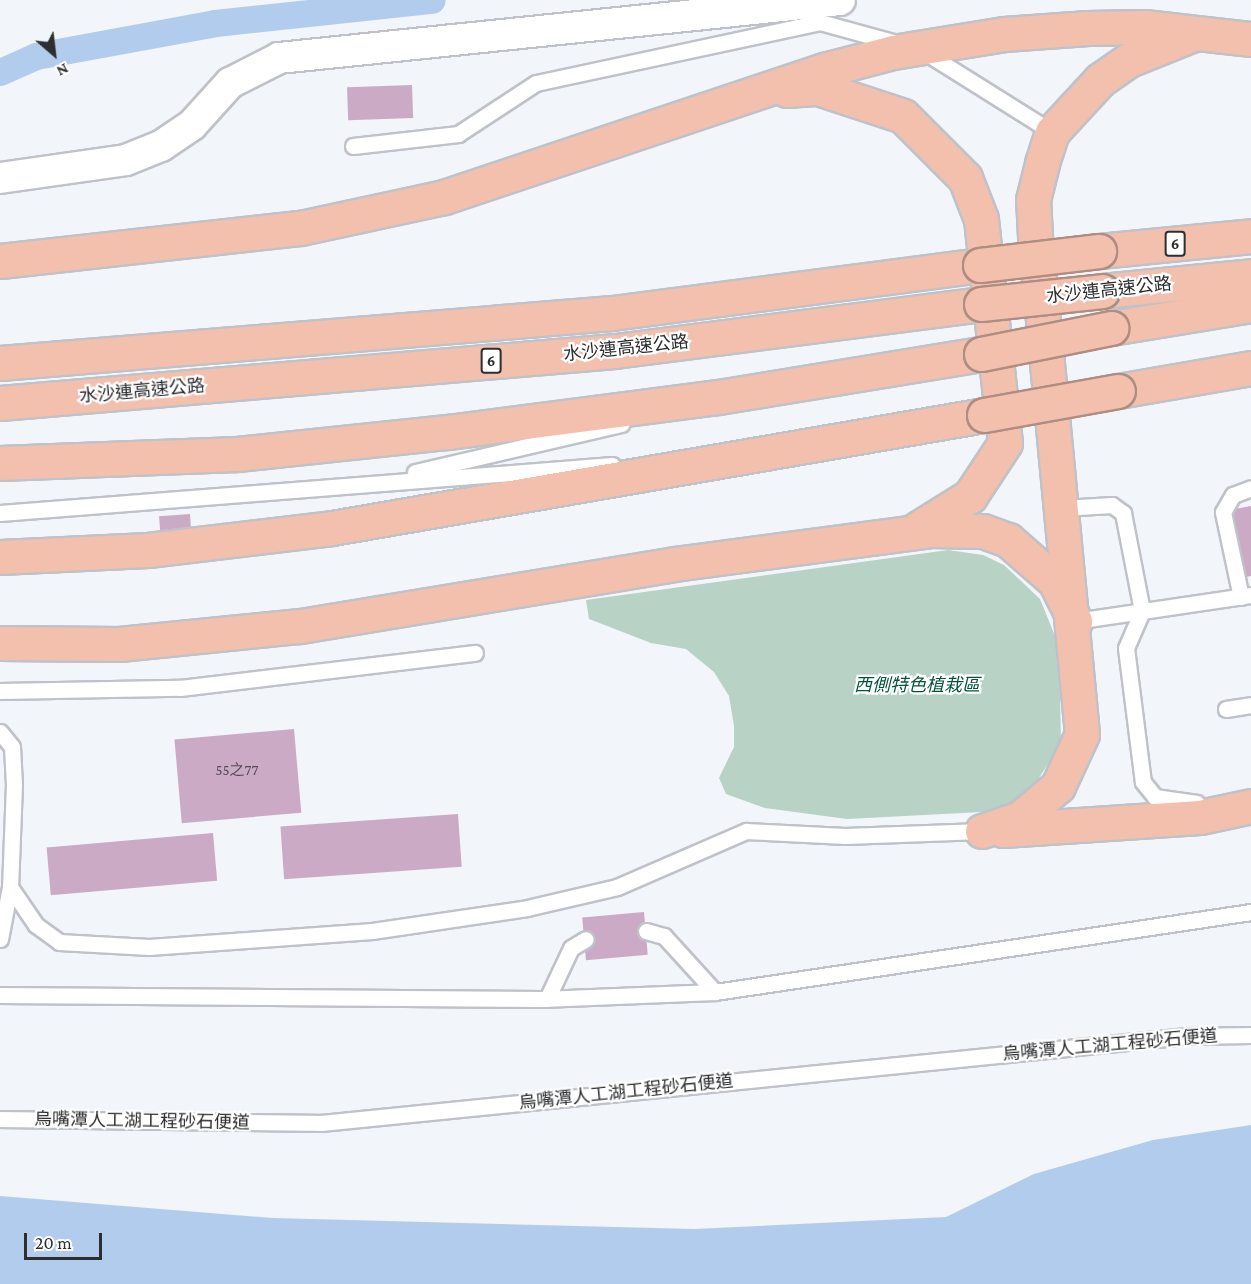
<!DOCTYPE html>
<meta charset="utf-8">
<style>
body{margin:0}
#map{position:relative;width:1251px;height:1284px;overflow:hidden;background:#f2f5fa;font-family:"Crimson Pro","Noto Sans TC",serif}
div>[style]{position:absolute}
.green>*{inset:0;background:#b8d2c5}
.water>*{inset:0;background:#b2cced}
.canal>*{height:27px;margin:-13.5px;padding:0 13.5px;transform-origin:13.5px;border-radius:13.5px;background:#b2cced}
.building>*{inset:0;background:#cbaac5;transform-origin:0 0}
.roads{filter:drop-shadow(2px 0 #bfc2c8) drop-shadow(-2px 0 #bfc2c8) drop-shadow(0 2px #bfc2c8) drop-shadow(0 -2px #bfc2c8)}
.lane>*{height:15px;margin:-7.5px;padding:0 7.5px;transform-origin:7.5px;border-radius:7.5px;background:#fff}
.street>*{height:30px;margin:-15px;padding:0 15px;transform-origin:15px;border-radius:15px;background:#fff}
.highway>*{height:33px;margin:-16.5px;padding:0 16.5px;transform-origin:16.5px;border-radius:16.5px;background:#f3c0ae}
.bridges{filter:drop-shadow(2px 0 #ae8d82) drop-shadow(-2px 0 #ae8d82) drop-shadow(0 2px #ae8d82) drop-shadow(0 -2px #ae8d82)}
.highway-bridge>*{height:33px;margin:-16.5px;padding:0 16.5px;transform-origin:16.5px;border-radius:16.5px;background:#f3c0ae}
span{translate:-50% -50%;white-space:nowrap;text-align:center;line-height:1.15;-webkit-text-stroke:4.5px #fff;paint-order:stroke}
.number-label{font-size:15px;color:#544d55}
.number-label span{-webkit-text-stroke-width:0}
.shield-label span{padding:2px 4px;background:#fff;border:2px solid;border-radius:4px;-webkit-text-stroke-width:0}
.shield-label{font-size:16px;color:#2d2e30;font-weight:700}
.street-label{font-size:18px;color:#2d2e30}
.park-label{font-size:18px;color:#05553a;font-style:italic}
.north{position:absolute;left:24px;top:24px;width:60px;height:60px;-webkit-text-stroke:4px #fff;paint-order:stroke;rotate:152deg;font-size:16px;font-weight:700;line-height:24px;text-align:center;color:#2d2e30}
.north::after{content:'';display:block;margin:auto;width:21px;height:27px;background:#2d2e30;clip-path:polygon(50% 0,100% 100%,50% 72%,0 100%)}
.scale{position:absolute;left:24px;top:1233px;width:78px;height:27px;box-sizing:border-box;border:3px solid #2d2e30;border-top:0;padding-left:8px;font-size:18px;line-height:21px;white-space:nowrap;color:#2d2e30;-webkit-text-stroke:4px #fff;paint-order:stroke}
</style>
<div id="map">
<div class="green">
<div style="clip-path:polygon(948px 550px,983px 555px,1004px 565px,1040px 599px,1059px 646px,1061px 744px,1029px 793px,1001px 811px,847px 819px,765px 808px,726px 794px,719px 778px,734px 747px,734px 726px,729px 696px,714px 672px,686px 649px,651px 643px,589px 619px,586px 600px)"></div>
</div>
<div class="water">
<div style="clip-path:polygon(1251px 1125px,1251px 1284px,0 1284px,0 1196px,273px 1218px,694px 1229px,946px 1217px,1034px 1174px,1153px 1140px)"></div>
</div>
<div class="canal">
<div style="left:0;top:72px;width:39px;rotate:-24deg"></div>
<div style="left:36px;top:56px;width:182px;rotate:-10.4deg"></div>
<div style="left:215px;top:23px;width:218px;rotate:-6.1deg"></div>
</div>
<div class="building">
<div style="left:412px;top:85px;width:33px;height:65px;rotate:88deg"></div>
<div style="clip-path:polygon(1251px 506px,1251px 576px,1241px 578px,1229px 510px)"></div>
<div style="left:190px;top:514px;width:16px;height:31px;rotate:86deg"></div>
<div style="left:294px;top:729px;width:84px;height:120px;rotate:85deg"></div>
<div style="left:458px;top:814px;width:53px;height:178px;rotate:86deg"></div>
<div style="left:213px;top:833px;width:48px;height:167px;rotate:85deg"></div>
<div style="left:644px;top:912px;width:43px;height:62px;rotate:85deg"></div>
</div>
<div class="roads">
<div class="lane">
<div style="left:923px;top:51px;width:152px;rotate:32.1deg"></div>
<div style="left:353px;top:146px;width:106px;rotate:-6.5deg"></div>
<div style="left:458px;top:134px;width:93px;rotate:-33.2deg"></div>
<div style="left:536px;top:83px;width:290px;rotate:-12.1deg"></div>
<div style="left:820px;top:22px;width:83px;rotate:15.4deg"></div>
<div style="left:415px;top:472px;width:212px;rotate:-13.1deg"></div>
<div style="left:1062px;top:508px;width:50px;rotate:-3.4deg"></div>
<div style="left:1112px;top:505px;width:14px;rotate:36deg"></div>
<div style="left:1123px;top:513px;width:100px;rotate:79deg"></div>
<div style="left:1142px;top:611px;width:40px;rotate:113.4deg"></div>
<div style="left:1126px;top:648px;width:135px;rotate:82.8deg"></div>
<div style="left:1143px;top:782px;width:19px;rotate:51deg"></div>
<div style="left:1155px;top:797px;width:42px;rotate:8.1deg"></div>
<div style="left:0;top:513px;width:614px;rotate:-4.48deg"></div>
<div style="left:1241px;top:597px;width:87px;rotate:-102deg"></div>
<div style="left:1223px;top:512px;width:20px;rotate:-60deg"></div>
<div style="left:1233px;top:495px;width:19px;rotate:-21deg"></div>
<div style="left:1075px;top:621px;width:178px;rotate:-8.4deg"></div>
<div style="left:0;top:691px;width:180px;rotate:-1deg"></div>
<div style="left:180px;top:688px;width:297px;rotate:-6.8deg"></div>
<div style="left:1226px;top:709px;width:25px;rotate:-9deg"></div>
<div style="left:0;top:732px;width:19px;rotate:51deg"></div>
<div style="left:12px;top:747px;width:37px;rotate:87deg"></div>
<div style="left:14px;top:784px;width:103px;rotate:92.2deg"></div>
<div style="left:10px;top:887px;width:53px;rotate:100.9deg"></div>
<div style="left:10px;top:887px;width:46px;rotate:55.6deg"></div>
<div style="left:36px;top:925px;width:29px;rotate:36deg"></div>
<div style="left:59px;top:942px;width:90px;rotate:3.2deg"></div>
<div style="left:149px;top:947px;width:224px;rotate:-4.1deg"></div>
<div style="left:372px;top:931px;width:157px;rotate:-8.4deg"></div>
<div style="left:527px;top:908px;width:92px;rotate:-13.1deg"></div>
<div style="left:617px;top:887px;width:141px;rotate:-23.5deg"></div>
<div style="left:746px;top:831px;width:99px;rotate:2.9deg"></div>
<div style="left:845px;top:836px;width:137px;rotate:-2.1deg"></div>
<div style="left:646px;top:931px;width:19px;rotate:16deg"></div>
<div style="left:664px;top:936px;width:76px;rotate:47.7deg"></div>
<div style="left:0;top:995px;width:542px;rotate:0.42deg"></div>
<div style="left:542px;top:999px;width:173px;rotate:-2.3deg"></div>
<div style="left:715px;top:992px;width:542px;rotate:-8.49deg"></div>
<div style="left:547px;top:999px;width:56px;rotate:-64.8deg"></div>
<div style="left:571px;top:948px;width:17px;rotate:-31deg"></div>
<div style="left:0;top:1119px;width:321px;rotate:0.7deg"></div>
<div style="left:321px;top:1123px;width:870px;rotate:-5.74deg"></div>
<div style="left:1187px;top:1036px;width:64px;rotate:-0.9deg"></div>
</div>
<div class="street">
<div style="left:0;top:178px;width:127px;rotate:-8.1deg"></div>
<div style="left:126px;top:160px;width:38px;rotate:-22deg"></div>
<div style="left:161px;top:146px;width:37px;rotate:-34deg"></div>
<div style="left:192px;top:125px;width:57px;rotate:-47.9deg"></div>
<div style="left:230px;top:83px;width:55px;rotate:-27deg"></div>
<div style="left:279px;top:58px;width:564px;rotate:-5.9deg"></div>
</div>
<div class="highway">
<div style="left:787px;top:90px;width:31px;rotate:-4deg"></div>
<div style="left:818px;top:88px;width:89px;rotate:18.2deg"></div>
<div style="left:903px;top:116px;width:88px;rotate:45deg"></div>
<div style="left:965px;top:178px;width:44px;rotate:68.7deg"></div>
<div style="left:981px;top:219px;width:225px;rotate:83.9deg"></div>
<div style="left:1005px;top:443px;width:64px;rotate:123.4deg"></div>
<div style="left:970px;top:496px;width:62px;rotate:148.1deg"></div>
<div style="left:1099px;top:251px;width:153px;rotate:-5.6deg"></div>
<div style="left:0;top:261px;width:303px;rotate:-6.3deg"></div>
<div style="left:301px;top:228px;width:146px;rotate:-12.2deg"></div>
<div style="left:444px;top:197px;width:401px;rotate:-18.5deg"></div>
<div style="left:824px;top:70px;width:71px;rotate:-14.6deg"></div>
<div style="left:893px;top:52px;width:112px;rotate:-9.2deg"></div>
<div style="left:1004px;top:34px;width:84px;rotate:-4.1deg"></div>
<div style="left:1088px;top:28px;width:56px;rotate:-1deg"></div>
<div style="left:1144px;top:27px;width:108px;rotate:6.4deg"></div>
<div style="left:1102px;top:291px;width:150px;rotate:-5.7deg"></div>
<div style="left:1111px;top:328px;width:142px;rotate:-9.3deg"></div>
<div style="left:0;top:363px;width:614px;rotate:-4.67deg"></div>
<div style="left:612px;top:313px;width:371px;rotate:-7.4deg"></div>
<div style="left:1118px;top:391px;width:135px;rotate:-9.8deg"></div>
<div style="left:0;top:403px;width:617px;rotate:-4.83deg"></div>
<div style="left:615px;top:351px;width:369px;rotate:-7.3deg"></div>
<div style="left:0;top:463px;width:237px;rotate:-2.2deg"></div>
<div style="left:237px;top:454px;width:212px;rotate:-6deg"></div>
<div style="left:448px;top:432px;width:272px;rotate:-7.4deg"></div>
<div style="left:718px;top:397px;width:266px;rotate:-9.3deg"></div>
<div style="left:0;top:557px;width:148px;rotate:-2.7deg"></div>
<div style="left:148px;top:550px;width:185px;rotate:-6.8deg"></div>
<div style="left:332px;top:528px;width:662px;rotate:-9.83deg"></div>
<div style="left:0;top:643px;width:119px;rotate:0.5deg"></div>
<div style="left:119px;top:644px;width:182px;rotate:-5.7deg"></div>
<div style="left:300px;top:626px;width:379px;rotate:-9.4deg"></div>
<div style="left:674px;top:564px;width:259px;rotate:-7.5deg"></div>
<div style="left:931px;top:530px;width:52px;rotate:1.1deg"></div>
<div style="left:983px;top:531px;width:27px;rotate:20deg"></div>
<div style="left:1008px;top:540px;width:62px;rotate:41.1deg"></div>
<div style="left:1055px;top:581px;width:45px;rotate:63.4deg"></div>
<div style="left:1003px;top:830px;width:197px;rotate:-3.8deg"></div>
<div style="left:1200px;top:817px;width:52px;rotate:-12.2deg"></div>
<div style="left:982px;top:831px;width:40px;rotate:-18.9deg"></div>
<div style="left:1020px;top:818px;width:50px;rotate:-40.1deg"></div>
<div style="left:1058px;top:786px;width:57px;rotate:-65.2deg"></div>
<div style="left:1082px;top:734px;width:500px;rotate:-95.39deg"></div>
<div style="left:1035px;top:236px;width:36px;rotate:-93deg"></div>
<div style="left:1033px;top:200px;width:38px;rotate:-76deg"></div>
<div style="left:1042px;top:163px;width:33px;rotate:-72deg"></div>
<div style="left:1052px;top:132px;width:71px;rotate:-47.3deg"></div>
<div style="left:1100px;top:80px;width:35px;rotate:-35deg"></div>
<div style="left:1129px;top:60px;width:67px;rotate:-22deg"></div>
</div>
</div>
<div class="bridges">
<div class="highway-bridge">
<div style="left:980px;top:265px;width:120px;rotate:-6.7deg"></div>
<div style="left:981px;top:304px;width:122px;rotate:-6.1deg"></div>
<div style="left:981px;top:354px;width:133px;rotate:-11.3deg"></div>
<div style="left:984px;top:415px;width:136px;rotate:-10.2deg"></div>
</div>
</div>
<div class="number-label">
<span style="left:237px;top:771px">55之77</span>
</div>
<div class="shield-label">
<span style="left:1175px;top:244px">6</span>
<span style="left:491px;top:361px">6</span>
</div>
<div class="street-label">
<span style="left:1109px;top:290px;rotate:-6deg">水沙連高速公路</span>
<span style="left:626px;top:348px;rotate:-6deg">水沙連高速公路</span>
<span style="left:142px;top:391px;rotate:-5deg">水沙連高速公路</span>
<span style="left:1110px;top:1045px;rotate:-5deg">烏嘴潭人工湖工程砂石便道</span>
<span style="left:626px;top:1092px;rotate:-6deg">烏嘴潭人工湖工程砂石便道</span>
<span style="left:142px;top:1121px;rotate:1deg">烏嘴潭人工湖工程砂石便道</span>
</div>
<div class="park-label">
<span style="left:917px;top:685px">西側特色植栽區</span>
</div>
<div class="north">N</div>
<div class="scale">20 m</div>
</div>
